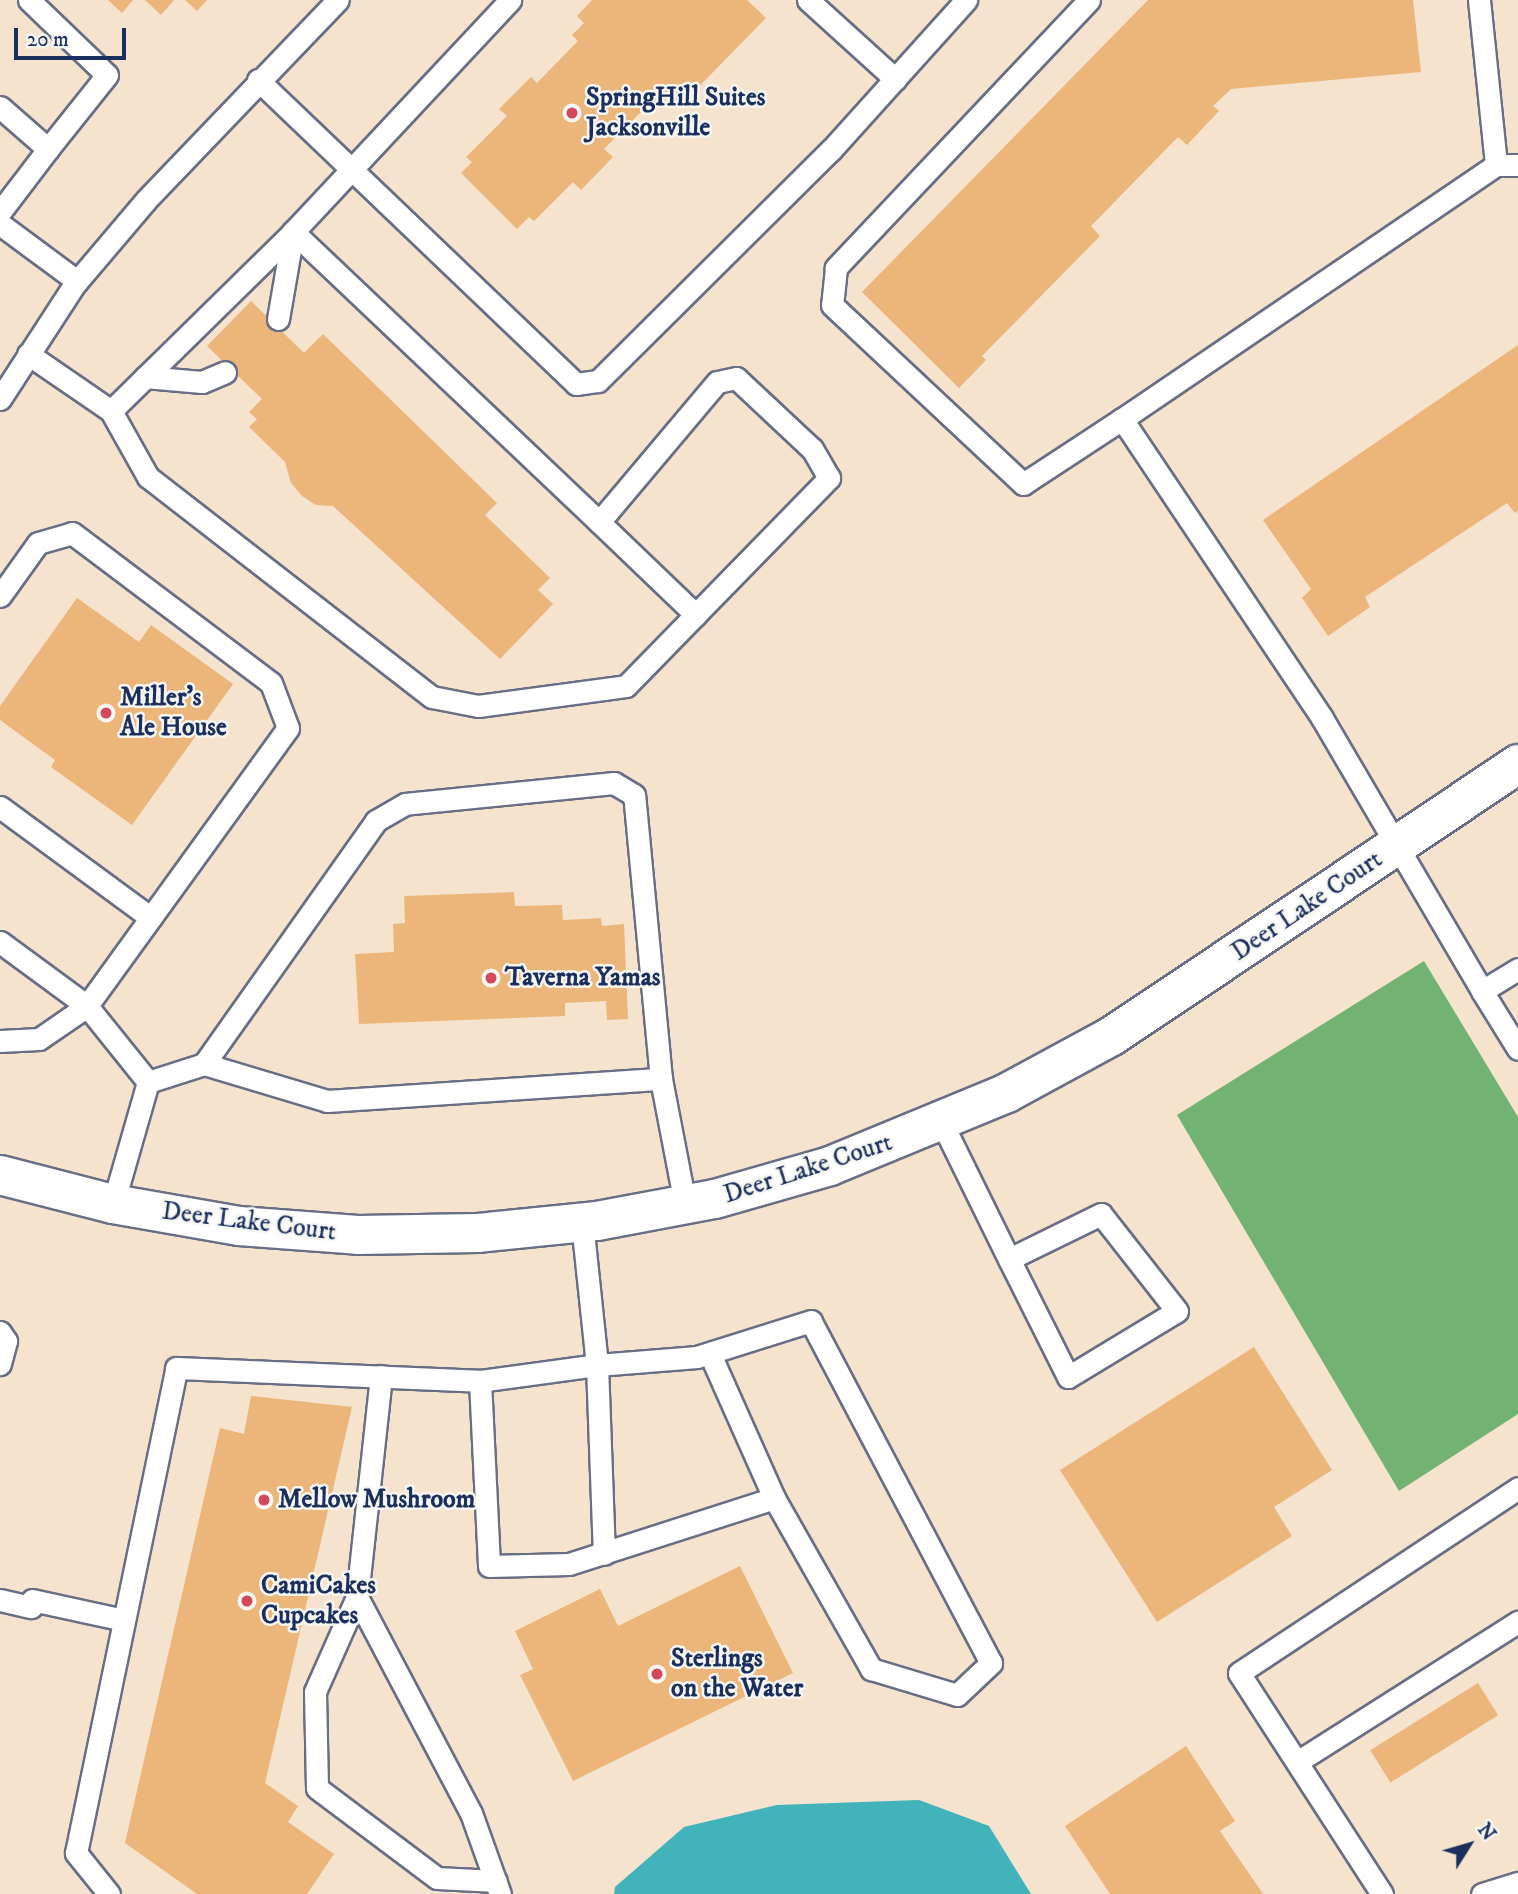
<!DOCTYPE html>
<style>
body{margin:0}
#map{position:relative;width:1518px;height:1894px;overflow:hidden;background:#f5e3ce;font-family:"IM FELL DW Pica",serif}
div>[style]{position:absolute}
.forest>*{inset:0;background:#72b273}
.water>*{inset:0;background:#42b2bb}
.building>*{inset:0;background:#ecb579;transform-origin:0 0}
.roads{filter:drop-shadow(2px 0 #676e85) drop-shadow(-2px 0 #676e85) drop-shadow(0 2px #676e85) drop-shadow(0 -2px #676e85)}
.lane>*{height:21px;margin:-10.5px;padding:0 10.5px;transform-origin:10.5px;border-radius:10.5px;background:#fff}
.street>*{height:38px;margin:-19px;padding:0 19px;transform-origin:19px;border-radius:19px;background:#fff}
.dots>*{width:19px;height:19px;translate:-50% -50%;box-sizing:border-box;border:4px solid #f6f6f2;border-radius:50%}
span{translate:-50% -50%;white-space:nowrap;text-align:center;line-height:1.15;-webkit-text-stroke:5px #f6f6f2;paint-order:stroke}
.poi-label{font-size:26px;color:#1b2f5e;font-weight:700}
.left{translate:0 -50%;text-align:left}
.street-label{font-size:26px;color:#1b2f5e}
.north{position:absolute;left:1434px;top:1810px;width:70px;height:70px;-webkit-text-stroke:5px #f6f6f2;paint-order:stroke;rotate:53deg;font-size:19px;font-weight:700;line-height:28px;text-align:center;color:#1b2f5e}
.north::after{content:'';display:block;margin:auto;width:24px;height:32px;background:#1b2f5e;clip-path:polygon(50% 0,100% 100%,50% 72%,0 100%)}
.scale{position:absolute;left:14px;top:28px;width:112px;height:32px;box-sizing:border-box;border:4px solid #1b2f5e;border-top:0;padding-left:9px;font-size:21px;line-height:24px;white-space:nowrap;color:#1b2f5e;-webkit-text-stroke:5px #f6f6f2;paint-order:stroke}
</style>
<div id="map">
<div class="forest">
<div style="clip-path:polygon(1424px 961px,1518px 1117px,1518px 1414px,1399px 1491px,1177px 1115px)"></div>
</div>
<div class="water">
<div style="clip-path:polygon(919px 1800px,989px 1826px,1031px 1894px,614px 1894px,615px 1887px,684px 1827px,777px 1805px)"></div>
</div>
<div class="building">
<div style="clip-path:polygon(108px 0,133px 0,122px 13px)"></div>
<div style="clip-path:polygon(145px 0,174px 0,161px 15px)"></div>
<div style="clip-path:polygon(185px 0,207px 0,197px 11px)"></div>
<div style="clip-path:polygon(592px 0,747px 0,766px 18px,679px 107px,669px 97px,654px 111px,648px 105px,604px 149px,613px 157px,581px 190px,573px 182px,534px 221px,529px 217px,517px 229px,461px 173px,472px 162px,466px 157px,507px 116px,499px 109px,531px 77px,537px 83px,578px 41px,572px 35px,584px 23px,577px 16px)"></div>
<div style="clip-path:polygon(1148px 0,1413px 0,1421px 72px,1231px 89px,1213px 106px,1219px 111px,1187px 145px,1178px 137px,1091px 226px,1100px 236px,982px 356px,986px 360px,959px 388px,862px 292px)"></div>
<div style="clip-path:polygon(251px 301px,304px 353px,323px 334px,497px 503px,485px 515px,550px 578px,538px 590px,553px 604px,500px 659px,333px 506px,316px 505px,302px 496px,291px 483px,285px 462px,249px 427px,257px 419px,249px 412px,262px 399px,207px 346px)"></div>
<div style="clip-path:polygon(1518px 345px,1518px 511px,1515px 513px,1507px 503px,1365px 597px,1370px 607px,1328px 636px,1302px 598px,1311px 589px,1263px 520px)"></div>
<div style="clip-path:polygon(77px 598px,139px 642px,151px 625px,233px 684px,132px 825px,51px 767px,55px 760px,0 720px,0 706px)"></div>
<div style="clip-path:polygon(514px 892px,515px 906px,562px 905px,563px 920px,601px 918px,602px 926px,624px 924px,628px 1019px,607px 1020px,606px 1001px,565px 1003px,565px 1016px,359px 1024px,355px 954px,394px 952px,393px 924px,405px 923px,404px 896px)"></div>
<div style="clip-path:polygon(1254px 1347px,1332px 1470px,1274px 1507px,1292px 1536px,1157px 1622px,1060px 1470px)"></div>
<div style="clip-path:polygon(251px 1396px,352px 1407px,265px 1783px,298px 1806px,288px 1822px,334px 1854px,307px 1894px,197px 1894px,125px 1843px,220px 1428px,244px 1434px)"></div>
<div style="clip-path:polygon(740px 1566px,793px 1673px,573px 1781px,520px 1675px,533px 1669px,515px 1631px,600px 1589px,618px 1626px)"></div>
<div style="left:1478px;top:1683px;width:38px;height:127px;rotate:58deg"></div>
<div style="clip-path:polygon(1186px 1746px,1235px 1821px,1220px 1831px,1263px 1894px,1110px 1894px,1065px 1826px)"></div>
</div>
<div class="roads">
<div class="lane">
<div style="left:29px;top:0;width:108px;rotate:43.9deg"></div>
<div style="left:107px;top:75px;width:95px;rotate:128.6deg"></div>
<div style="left:808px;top:0;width:118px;rotate:42.2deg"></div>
<div style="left:1089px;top:0;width:369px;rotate:133.4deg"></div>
<div style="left:836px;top:268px;width:37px;rotate:96deg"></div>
<div style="left:832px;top:305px;width:262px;rotate:43.1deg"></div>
<div style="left:1023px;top:484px;width:118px;rotate:-33.3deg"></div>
<div style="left:1479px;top:0;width:166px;rotate:84.1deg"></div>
<div style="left:258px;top:80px;width:440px;rotate:43.7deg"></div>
<div style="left:576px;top:384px;width:22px;rotate:-8deg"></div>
<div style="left:598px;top:381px;width:328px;rotate:-44.8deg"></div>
<div style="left:831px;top:150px;width:202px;rotate:-48deg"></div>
<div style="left:0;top:107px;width:64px;rotate:41.2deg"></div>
<div style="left:48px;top:149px;width:79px;rotate:127.3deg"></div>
<div style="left:1518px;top:165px;width:22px;rotate:180deg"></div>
<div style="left:1496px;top:165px;width:452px;rotate:145.8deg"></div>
<div style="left:1122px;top:419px;width:360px;rotate:56.2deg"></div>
<div style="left:1322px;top:718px;width:316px;rotate:59.6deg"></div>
<div style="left:1482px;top:991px;width:42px;rotate:-31.4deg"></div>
<div style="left:0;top:224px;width:96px;rotate:36.5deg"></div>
<div style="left:278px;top:319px;width:88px;rotate:-80.2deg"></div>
<div style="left:28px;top:354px;width:101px;rotate:34.5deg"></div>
<div style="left:111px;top:411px;width:76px;rotate:60.7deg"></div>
<div style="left:148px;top:477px;width:359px;rotate:37.8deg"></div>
<div style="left:432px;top:697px;width:47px;rotate:11.1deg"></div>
<div style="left:478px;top:706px;width:149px;rotate:-7.7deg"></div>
<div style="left:626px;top:686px;width:291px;rotate:-45.7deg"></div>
<div style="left:829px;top:478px;width:34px;rotate:-120deg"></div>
<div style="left:812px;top:449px;width:104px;rotate:-136.9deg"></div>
<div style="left:736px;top:378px;width:19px;rotate:168deg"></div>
<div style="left:717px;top:382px;width:183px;rotate:130.1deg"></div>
<div style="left:599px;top:522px;width:422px;rotate:-136.5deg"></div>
<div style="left:293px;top:232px;width:318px;rotate:-46.9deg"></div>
<div style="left:145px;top:377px;width:57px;rotate:5deg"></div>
<div style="left:202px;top:382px;width:25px;rotate:-23deg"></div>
<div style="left:0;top:399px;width:136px;rotate:-57deg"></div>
<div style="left:74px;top:285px;width:111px;rotate:-49.7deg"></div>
<div style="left:146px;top:200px;width:277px;rotate:-46.2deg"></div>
<div style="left:111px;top:411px;width:255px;rotate:-44.5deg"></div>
<div style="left:599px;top:522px;width:134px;rotate:43.8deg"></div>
<div style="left:0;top:596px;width:65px;rotate:-54.4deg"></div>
<div style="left:38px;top:543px;width:35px;rotate:-16deg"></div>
<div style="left:72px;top:533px;width:249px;rotate:37deg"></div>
<div style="left:271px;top:683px;width:48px;rotate:69.3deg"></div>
<div style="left:288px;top:728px;width:343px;rotate:125.9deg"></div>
<div style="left:87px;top:1006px;width:58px;rotate:145.5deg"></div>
<div style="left:39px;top:1039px;width:39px;rotate:177deg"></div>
<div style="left:0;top:807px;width:187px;rotate:36.3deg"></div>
<div style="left:0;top:942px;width:108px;rotate:36.3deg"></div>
<div style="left:87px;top:1006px;width:97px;rotate:51.2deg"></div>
<div style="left:1482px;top:991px;width:68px;rotate:58.2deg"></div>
<div style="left:661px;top:1079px;width:127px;rotate:79.1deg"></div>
<div style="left:942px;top:1123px;width:152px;rotate:63.8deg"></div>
<div style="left:1009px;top:1259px;width:132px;rotate:63.4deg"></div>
<div style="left:1068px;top:1377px;width:127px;rotate:-31.2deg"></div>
<div style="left:1177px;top:1311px;width:123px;rotate:-128.1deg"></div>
<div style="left:1101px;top:1214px;width:102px;rotate:153.9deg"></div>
<div style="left:113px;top:1204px;width:127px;rotate:-74deg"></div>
<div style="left:148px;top:1082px;width:59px;rotate:-17.8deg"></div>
<div style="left:204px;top:1064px;width:128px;rotate:16.7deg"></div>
<div style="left:327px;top:1101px;width:335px;rotate:-3.8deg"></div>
<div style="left:661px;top:1079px;width:285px;rotate:-95.4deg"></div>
<div style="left:634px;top:795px;width:23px;rotate:-149deg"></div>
<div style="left:614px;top:783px;width:210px;rotate:174.3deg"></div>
<div style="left:405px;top:804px;width:34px;rotate:150deg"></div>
<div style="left:376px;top:821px;width:298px;rotate:125.3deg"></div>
<div style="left:0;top:1332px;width:11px;rotate:56deg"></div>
<div style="left:6px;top:1341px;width:24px;rotate:105deg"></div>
<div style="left:710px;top:1354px;width:158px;rotate:66deg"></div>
<div style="left:381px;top:1376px;width:222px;rotate:96.2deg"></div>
<div style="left:357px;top:1597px;width:244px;rotate:62.2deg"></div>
<div style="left:471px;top:1813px;width:86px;rotate:70.3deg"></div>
<div style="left:480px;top:1381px;width:118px;rotate:-7.8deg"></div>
<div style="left:597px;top:1365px;width:189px;rotate:87.9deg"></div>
<div style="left:357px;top:1597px;width:104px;rotate:113.9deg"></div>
<div style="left:315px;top:1692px;width:96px;rotate:88.8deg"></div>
<div style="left:317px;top:1788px;width:150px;rotate:36.9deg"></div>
<div style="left:437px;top:1878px;width:59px;rotate:2.9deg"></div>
<div style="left:0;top:1600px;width:32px;rotate:13deg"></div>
<div style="left:32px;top:1600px;width:94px;rotate:12.3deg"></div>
<div style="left:1297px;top:1762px;width:262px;rotate:-32.4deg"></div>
<div style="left:109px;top:1894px;width:53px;rotate:-128.8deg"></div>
<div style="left:76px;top:1853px;width:495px;rotate:-78.3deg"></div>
<div style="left:176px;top:1368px;width:304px;rotate:2.4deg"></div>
<div style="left:480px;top:1381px;width:185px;rotate:87.2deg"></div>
<div style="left:489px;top:1566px;width:80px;rotate:-1.4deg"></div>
<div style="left:569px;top:1564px;width:215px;rotate:-17.8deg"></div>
<div style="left:774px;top:1498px;width:197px;rotate:60.4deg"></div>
<div style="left:871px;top:1669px;width:90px;rotate:16.8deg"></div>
<div style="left:957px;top:1695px;width:47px;rotate:-43.3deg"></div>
<div style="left:991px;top:1663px;width:386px;rotate:-117.8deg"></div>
<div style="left:811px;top:1321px;width:120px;rotate:162.5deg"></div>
<div style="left:697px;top:1357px;width:100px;rotate:175.4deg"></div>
<div style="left:597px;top:1365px;width:143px;rotate:-96deg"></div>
<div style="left:1382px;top:1894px;width:263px;rotate:-122.9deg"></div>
<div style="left:1239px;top:1673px;width:335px;rotate:-33.5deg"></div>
<div style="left:1482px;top:1894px;width:38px;rotate:-17deg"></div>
</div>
<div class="street">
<div style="left:0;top:1175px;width:117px;rotate:14.4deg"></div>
<div style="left:113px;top:1204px;width:128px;rotate:9.9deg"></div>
<div style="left:239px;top:1226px;width:119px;rotate:4.3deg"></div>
<div style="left:358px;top:1235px;width:120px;rotate:-1deg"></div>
<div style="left:478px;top:1233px;width:120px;rotate:-5.8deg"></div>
<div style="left:597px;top:1221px;width:120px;rotate:-10.6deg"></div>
<div style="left:715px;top:1199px;width:120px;rotate:-16deg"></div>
<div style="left:830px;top:1166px;width:191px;rotate:-22.4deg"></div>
<div style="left:1007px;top:1093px;width:119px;rotate:-28.5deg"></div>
<div style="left:1112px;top:1036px;width:489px;rotate:-33.8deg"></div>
</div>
</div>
<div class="dots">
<div style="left:572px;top:113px;background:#d1495b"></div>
<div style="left:106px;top:713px;background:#d1495b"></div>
<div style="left:491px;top:978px;background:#d1495b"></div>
<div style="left:264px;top:1500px;background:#d1495b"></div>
<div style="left:247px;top:1601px;background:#d1495b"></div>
<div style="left:657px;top:1674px;background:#d1495b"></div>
</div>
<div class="poi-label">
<span class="left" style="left:586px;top:113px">SpringHill Suites<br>Jacksonville</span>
<span class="left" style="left:120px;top:713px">Miller's<br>Ale House</span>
<span class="left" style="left:505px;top:978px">Taverna Yamas</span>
<span class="left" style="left:278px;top:1500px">Mellow Mushroom</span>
<span class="left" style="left:261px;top:1601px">CamiCakes<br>Cupcakes</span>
<span class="left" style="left:671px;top:1674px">Sterlings<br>on the Water</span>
</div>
<div class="street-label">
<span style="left:1307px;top:906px;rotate:-34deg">Deer Lake Court</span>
<span style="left:808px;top:1169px;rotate:-18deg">Deer Lake Court</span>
<span style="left:249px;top:1222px;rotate:7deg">Deer Lake Court</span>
</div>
<div class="north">N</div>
<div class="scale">20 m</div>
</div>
